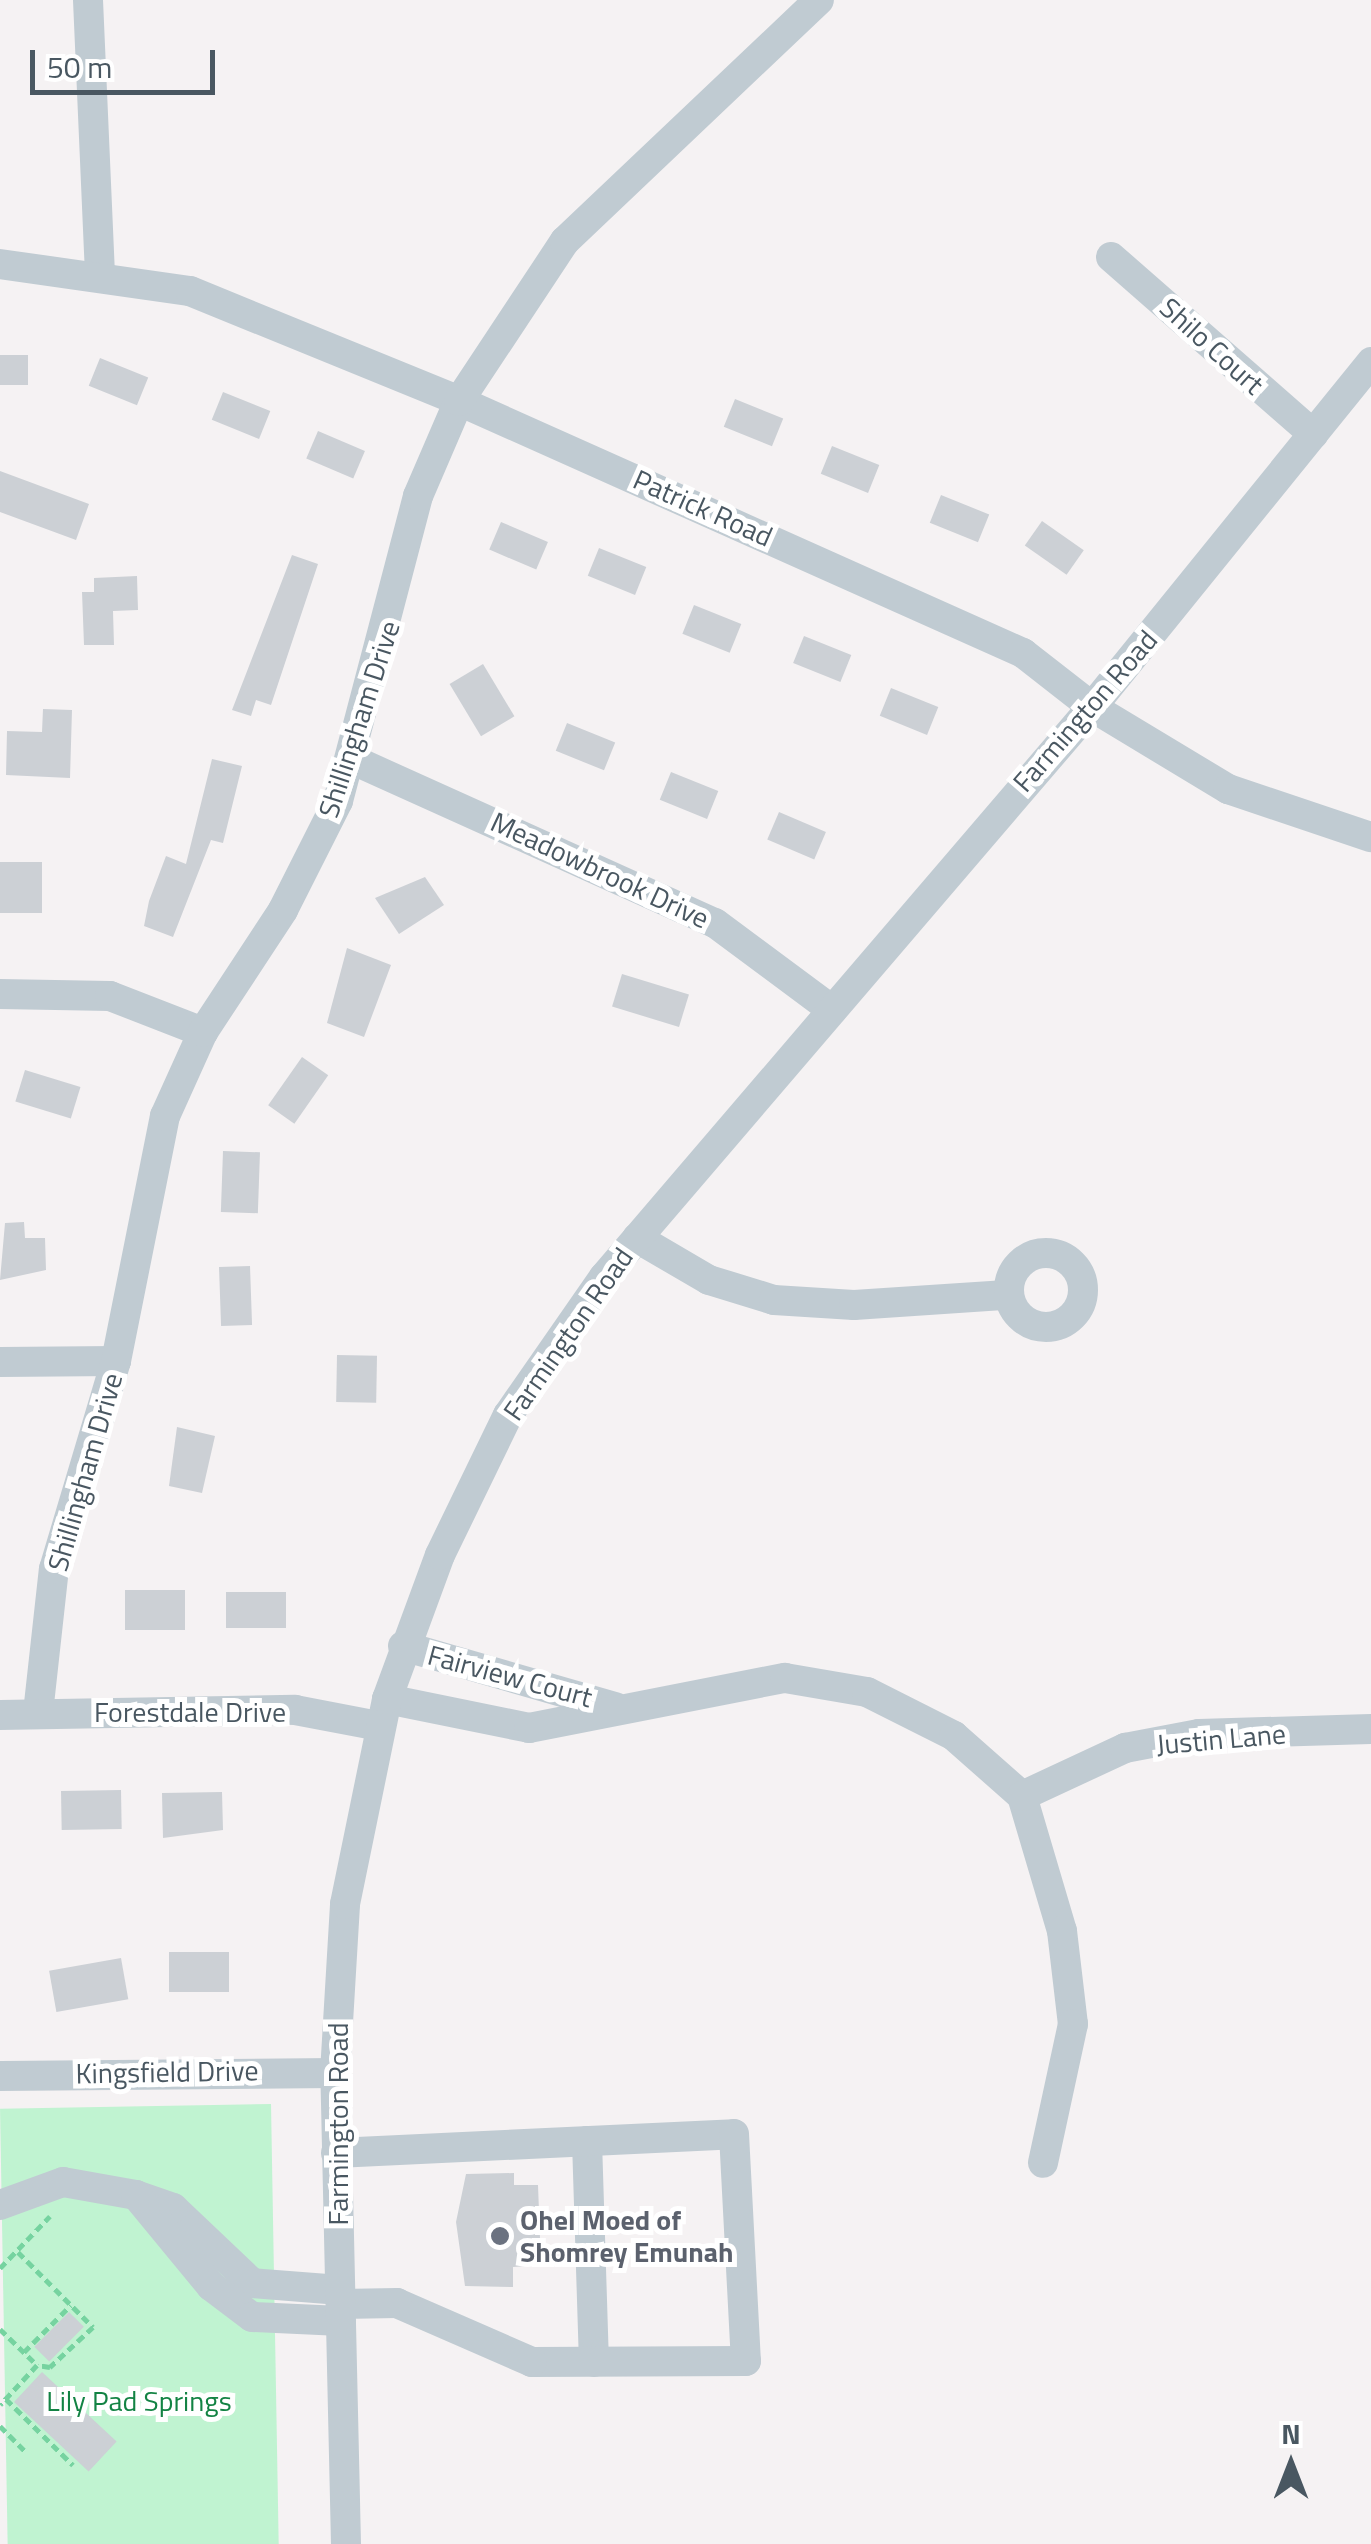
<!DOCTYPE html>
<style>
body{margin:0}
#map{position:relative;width:1371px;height:2544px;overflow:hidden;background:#f5f2f3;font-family:"Titillium Web",sans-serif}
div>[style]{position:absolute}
.green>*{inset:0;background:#c0f3d1;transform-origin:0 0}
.building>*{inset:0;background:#ccd0d5;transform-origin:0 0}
.path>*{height:5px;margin-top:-2.5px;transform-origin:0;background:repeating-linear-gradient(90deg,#76d3a0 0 8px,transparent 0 13px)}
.minor>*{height:30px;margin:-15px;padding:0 15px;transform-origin:15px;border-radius:15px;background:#c0cbd2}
.minor>.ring{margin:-15px;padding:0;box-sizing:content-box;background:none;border:30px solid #c0cbd2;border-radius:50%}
.dots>*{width:28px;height:28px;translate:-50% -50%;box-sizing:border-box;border:5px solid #fff;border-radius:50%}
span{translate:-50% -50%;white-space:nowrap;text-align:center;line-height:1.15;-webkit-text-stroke:10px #fff;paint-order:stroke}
.street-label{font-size:28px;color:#495761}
.worship-label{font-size:28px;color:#5b616d;font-weight:700}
.left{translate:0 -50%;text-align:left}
.park-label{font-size:28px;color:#138344}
.north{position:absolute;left:1241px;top:2414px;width:100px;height:100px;-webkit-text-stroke:8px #fff;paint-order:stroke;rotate:0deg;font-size:28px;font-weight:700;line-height:40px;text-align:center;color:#495761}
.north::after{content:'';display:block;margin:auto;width:35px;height:45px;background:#495761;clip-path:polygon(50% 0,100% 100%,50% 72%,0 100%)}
.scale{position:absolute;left:30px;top:50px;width:185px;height:45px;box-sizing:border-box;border:5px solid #495761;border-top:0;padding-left:12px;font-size:30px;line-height:35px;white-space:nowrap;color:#495761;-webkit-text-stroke:8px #fff;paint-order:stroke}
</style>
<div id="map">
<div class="green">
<div style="left:271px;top:2104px;width:440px;height:271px;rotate:89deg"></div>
</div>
<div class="building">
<div style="left:0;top:355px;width:28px;height:30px"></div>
<div style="left:100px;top:358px;width:52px;height:30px;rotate:22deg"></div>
<div style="left:223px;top:392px;width:51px;height:30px;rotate:22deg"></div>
<div style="left:735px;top:399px;width:52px;height:30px;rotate:22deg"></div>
<div style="left:318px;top:431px;width:51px;height:30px;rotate:23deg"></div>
<div style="left:832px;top:446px;width:51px;height:30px;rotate:22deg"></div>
<div style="clip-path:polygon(0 471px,89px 504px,76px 540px,0 512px)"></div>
<div style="left:941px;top:495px;width:52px;height:30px;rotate:22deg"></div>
<div style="left:1042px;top:521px;width:51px;height:30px;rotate:35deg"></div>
<div style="left:501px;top:522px;width:51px;height:30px;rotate:23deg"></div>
<div style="left:599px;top:548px;width:51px;height:30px;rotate:22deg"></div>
<div style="clip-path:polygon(292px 555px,318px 564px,271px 705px,256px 700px,251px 716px,232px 710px)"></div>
<div style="clip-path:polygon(137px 576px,138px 610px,113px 611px,114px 645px,84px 645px,82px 592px,94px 592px,94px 578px)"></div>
<div style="left:694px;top:605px;width:51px;height:31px;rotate:22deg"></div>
<div style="left:804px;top:636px;width:51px;height:29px;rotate:22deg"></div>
<div style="left:483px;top:664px;width:61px;height:39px;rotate:59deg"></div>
<div style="left:891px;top:688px;width:51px;height:30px;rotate:22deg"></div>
<div style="clip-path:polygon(43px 709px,72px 710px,70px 778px,6px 775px,7px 731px,42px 732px)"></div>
<div style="left:567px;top:723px;width:52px;height:30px;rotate:22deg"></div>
<div style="clip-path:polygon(212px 759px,242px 766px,223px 843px,211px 840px,173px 937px,144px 926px,149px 901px,166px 856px,186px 864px)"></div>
<div style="left:671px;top:772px;width:51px;height:30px;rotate:22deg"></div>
<div style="left:779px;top:812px;width:51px;height:30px;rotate:23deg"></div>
<div style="left:0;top:862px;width:42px;height:51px"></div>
<div style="clip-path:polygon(425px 877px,444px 905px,399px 934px,375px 898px)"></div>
<div style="clip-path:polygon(347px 948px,391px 965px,364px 1037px,327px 1023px)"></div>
<div style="left:622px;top:974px;width:70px;height:34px;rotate:17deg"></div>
<div style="left:302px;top:1057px;width:32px;height:59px;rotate:35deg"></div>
<div style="left:25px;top:1070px;width:58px;height:33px;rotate:17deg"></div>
<div style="left:223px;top:1151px;width:37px;height:61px;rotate:2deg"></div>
<div style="clip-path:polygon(24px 1222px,25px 1238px,45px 1238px,46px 1270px,0 1280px,5px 1223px)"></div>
<div style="left:250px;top:1266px;width:59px;height:31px;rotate:88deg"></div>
<div style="left:337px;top:1355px;width:40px;height:47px;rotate:1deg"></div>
<div style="clip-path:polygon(177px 1427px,215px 1436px,202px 1493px,169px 1486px)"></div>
<div style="left:125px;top:1590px;width:60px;height:40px"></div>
<div style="left:286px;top:1592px;width:36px;height:60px;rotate:90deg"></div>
<div style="left:121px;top:1790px;width:39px;height:60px;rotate:89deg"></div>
<div style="clip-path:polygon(222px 1792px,223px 1830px,163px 1838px,162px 1793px)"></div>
<div style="left:229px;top:1952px;width:40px;height:60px;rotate:90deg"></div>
<div style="left:121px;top:1958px;width:42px;height:73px;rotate:80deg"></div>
<div style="clip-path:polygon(514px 2173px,514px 2185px,538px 2185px,541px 2265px,513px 2267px,513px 2287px,465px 2286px,456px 2222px,466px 2174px)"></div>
<div style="left:69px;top:2312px;width:21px;height:49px;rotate:45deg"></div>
<div style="left:42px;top:2372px;width:102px;height:41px;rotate:43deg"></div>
</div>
<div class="path">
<div style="left:18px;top:2252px;width:106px;rotate:45deg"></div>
<div style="left:93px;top:2327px;width:59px;rotate:137.1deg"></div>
<div style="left:50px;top:2367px;width:13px;rotate:-171deg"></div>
<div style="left:0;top:2268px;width:72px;rotate:-46.1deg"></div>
<div style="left:0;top:2329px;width:52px;rotate:44.2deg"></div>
<div style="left:37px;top:2365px;width:54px;rotate:132.8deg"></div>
<div style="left:24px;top:2352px;width:66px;rotate:-45deg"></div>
<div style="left:6px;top:2399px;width:94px;rotate:44.6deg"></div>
<div style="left:0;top:2426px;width:37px;rotate:45deg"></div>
</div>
<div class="minor">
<div style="left:88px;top:0;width:273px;rotate:87.5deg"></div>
<div style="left:1111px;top:257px;width:269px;rotate:41.2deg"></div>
<div style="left:0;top:264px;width:192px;rotate:8.1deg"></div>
<div style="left:190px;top:291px;width:291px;rotate:22.2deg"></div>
<div style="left:459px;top:401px;width:618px;rotate:24.08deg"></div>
<div style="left:1023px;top:653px;width:88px;rotate:38deg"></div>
<div style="left:1092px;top:707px;width:159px;rotate:31.1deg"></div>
<div style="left:1228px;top:789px;width:151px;rotate:18.6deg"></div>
<div style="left:351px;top:759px;width:399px;rotate:24.3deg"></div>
<div style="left:715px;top:923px;width:146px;rotate:36.6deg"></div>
<div style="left:0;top:994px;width:110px;rotate:1deg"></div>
<div style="left:110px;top:996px;width:100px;rotate:21.2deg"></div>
<div style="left:637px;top:1238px;width:83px;rotate:30.3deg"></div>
<div style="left:709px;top:1280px;width:68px;rotate:17.1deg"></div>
<div style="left:774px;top:1300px;width:80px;rotate:3.6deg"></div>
<div style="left:854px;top:1305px;width:149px;rotate:-3.8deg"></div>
<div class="ring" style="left:1009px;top:1253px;width:44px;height:44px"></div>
<div style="left:0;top:1362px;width:116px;rotate:-0.5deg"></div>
<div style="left:403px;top:1646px;width:221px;rotate:16.1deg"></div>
<div style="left:387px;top:1699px;width:145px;rotate:11.5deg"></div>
<div style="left:529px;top:1728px;width:261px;rotate:-11.1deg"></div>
<div style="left:785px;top:1678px;width:83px;rotate:9.7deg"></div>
<div style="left:867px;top:1692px;width:97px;rotate:26.8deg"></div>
<div style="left:954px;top:1736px;width:91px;rotate:41.4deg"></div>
<div style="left:1022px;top:1796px;width:141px;rotate:73.5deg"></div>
<div style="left:1062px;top:1931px;width:94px;rotate:83.3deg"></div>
<div style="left:1073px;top:2024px;width:142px;rotate:102.2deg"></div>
<div style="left:38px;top:1713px;width:145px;rotate:-83.7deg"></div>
<div style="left:54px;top:1569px;width:217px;rotate:-73.4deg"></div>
<div style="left:116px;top:1361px;width:250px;rotate:-78.7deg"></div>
<div style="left:165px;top:1116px;width:92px;rotate:-65.7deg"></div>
<div style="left:203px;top:1032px;width:146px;rotate:-56.7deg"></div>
<div style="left:283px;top:910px;width:122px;rotate:-63.2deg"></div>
<div style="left:338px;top:801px;width:315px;rotate:-75.3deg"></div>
<div style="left:418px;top:496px;width:103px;rotate:-66.7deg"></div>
<div style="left:459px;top:401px;width:192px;rotate:-56.5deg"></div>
<div style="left:565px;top:241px;width:350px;rotate:-43.5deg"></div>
<div style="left:0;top:1715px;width:295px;rotate:-1deg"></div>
<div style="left:295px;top:1710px;width:86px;rotate:10.8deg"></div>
<div style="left:1022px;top:1796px;width:114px;rotate:-25deg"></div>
<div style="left:1125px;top:1748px;width:75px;rotate:-10.7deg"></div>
<div style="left:1199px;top:1734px;width:172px;rotate:-1.7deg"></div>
<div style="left:0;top:2076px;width:335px;rotate:-0.5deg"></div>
<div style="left:587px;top:2141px;width:221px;rotate:88.2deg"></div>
<div style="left:336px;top:2153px;width:398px;rotate:-2.7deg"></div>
<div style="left:734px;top:2134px;width:227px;rotate:87deg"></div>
<div style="left:746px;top:2361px;width:214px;rotate:179.7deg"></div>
<div style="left:532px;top:2362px;width:147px;rotate:-156.4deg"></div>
<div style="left:397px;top:2303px;width:56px;rotate:179deg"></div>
<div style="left:0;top:2205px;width:67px;rotate:-20.1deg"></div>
<div style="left:63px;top:2182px;width:74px;rotate:10.1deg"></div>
<div style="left:340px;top:2290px;width:88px;rotate:-175.5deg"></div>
<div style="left:252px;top:2283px;width:109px;rotate:-136.5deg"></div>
<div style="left:173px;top:2208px;width:39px;rotate:-161deg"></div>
<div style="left:136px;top:2195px;width:118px;rotate:50.5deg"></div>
<div style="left:211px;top:2286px;width:51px;rotate:37.1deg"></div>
<div style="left:252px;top:2317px;width:89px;rotate:2.6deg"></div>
<div style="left:346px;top:2544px;width:471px;rotate:-91.3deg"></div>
<div style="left:335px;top:2073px;width:169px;rotate:-86.6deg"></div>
<div style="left:345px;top:1904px;width:209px;rotate:-78.4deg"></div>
<div style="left:387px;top:1699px;width:153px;rotate:-69.8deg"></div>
<div style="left:440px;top:1555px;width:156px;rotate:-64.1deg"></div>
<div style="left:508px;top:1415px;width:168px;rotate:-55.2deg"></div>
<div style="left:604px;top:1277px;width:750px;rotate:-49.43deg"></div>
<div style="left:1092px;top:707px;width:444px;rotate:-51deg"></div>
</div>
<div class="dots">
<div style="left:500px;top:2236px;background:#6b7280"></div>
</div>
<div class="street-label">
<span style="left:1212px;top:346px;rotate:42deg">Shilo Court</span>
<span style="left:703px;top:508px;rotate:24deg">Patrick Road</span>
<span style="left:1085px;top:711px;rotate:-49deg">Farmington Road</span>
<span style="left:359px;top:719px;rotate:-72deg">Shillingham Drive</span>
<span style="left:600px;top:870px;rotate:25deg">Meadowbrook Drive</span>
<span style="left:568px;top:1334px;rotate:-55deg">Farmington Road</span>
<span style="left:85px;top:1472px;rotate:-74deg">Shillingham Drive</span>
<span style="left:510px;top:1676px;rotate:15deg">Fairview Court</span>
<span style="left:190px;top:1712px">Forestdale Drive</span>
<span style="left:1221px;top:1739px;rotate:-5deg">Justin Lane</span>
<span style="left:167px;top:2072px;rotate:-1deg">Kingsfield Drive</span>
<span style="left:338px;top:2124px;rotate:-90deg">Farmington Road</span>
</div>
<div class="worship-label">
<span class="left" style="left:520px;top:2236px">Ohel Moed of<br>Shomrey Emunah</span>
</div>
<div class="park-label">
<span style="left:139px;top:2401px">Lily Pad Springs</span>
</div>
<div class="north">N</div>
<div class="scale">50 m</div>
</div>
